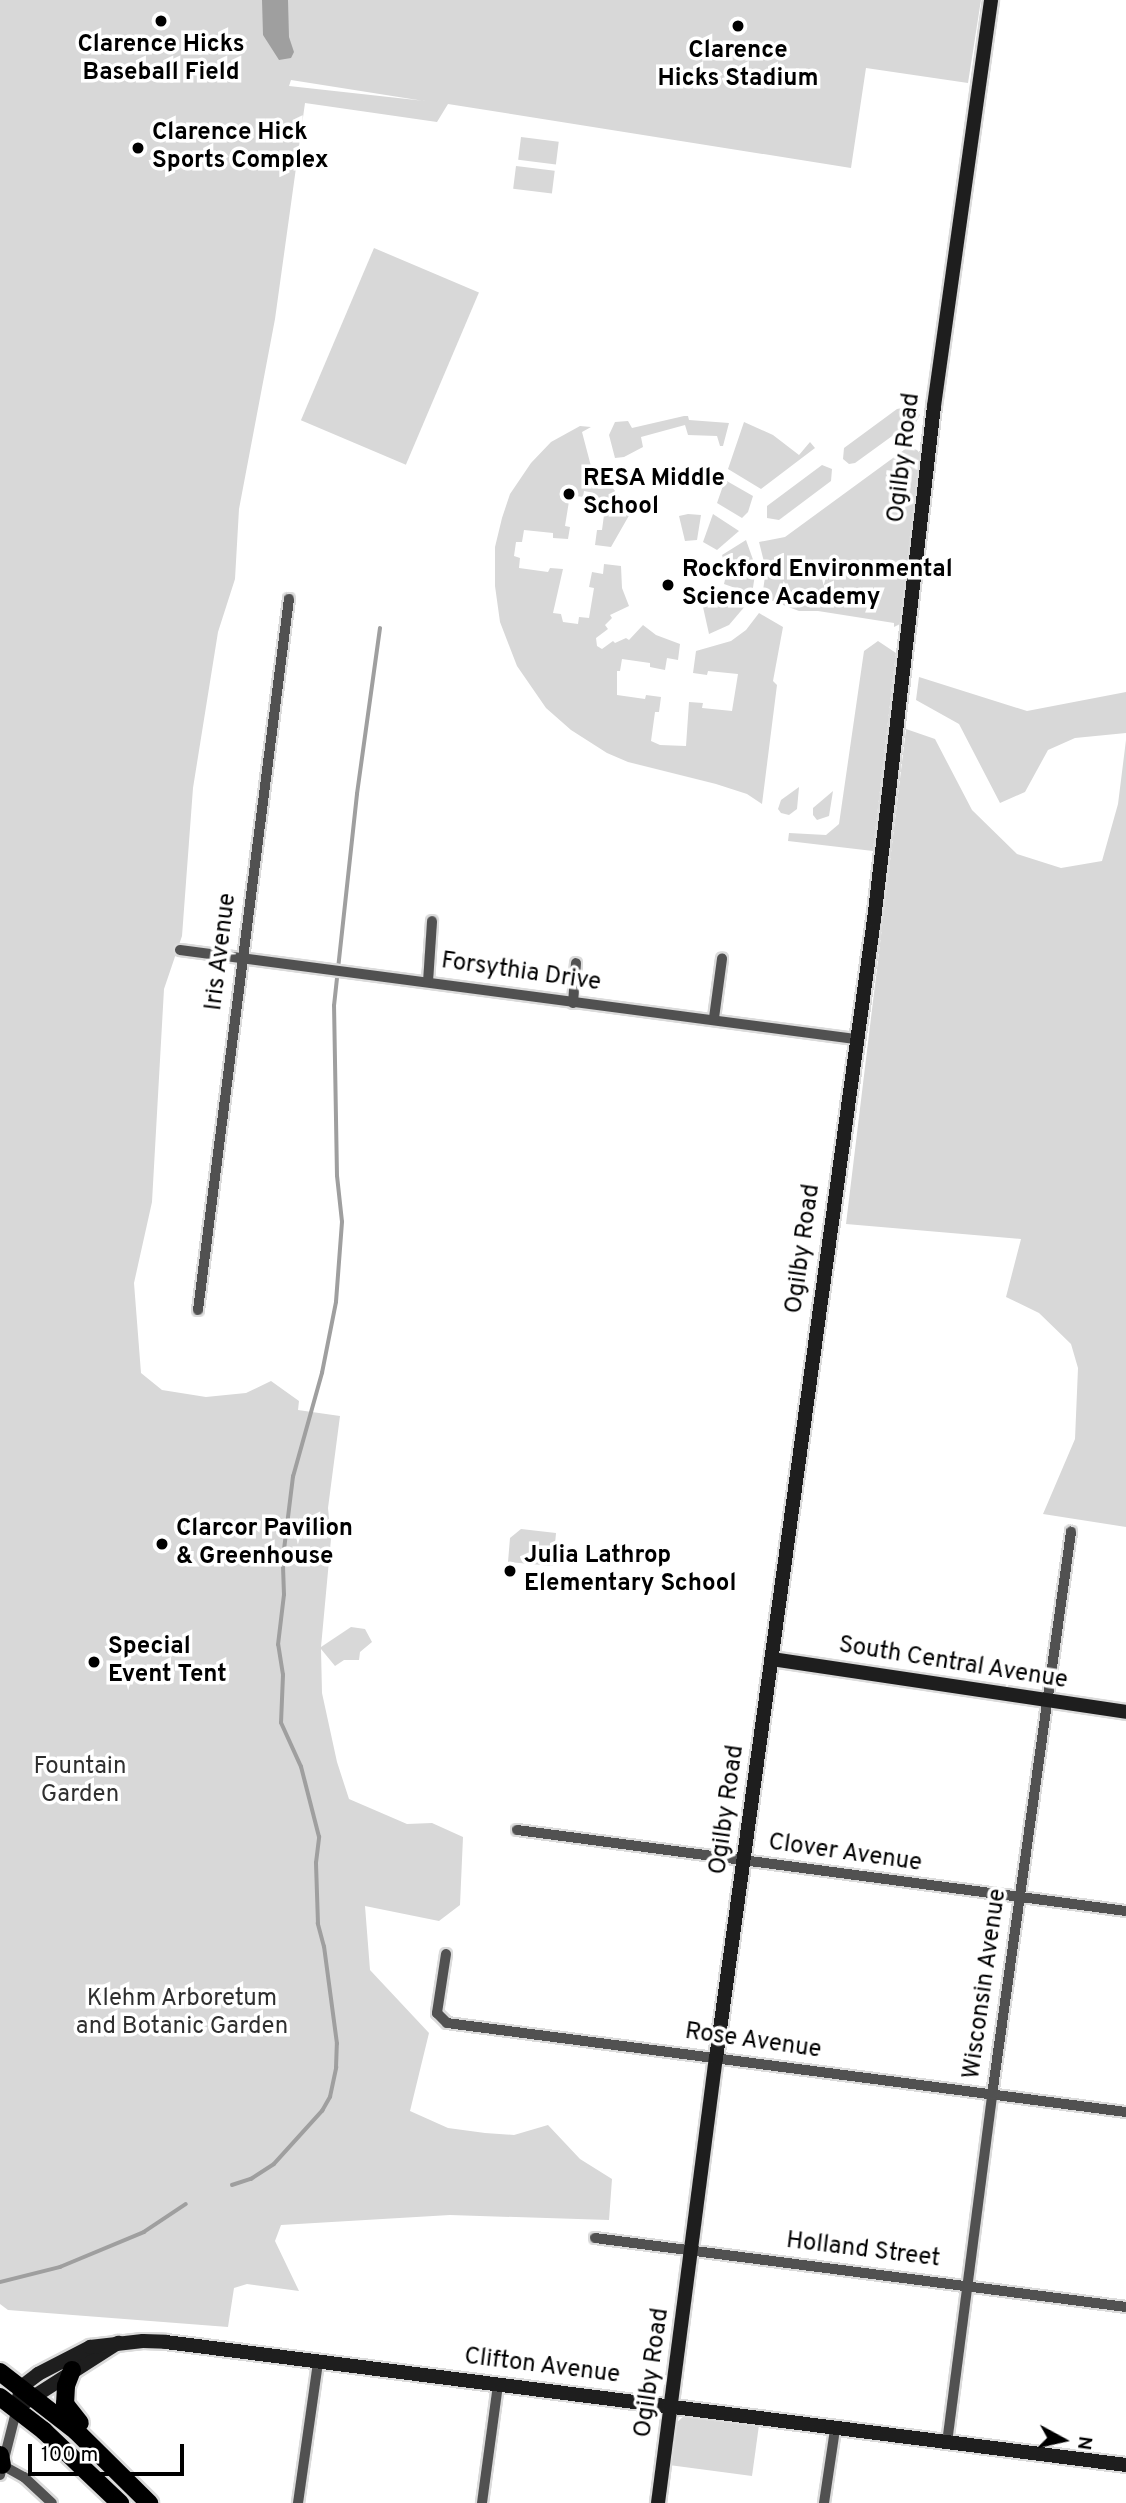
<!DOCTYPE html>
<style>
body{margin:0}
#map{position:relative;width:1126px;height:2503px;overflow:hidden;background:#fff;font-family:Overpass,sans-serif}
div>[style]{position:absolute}
.green>*{inset:0;background:#d8d8d8;transform-origin:0 0}
.water>*{inset:0;background:#9f9f9f}
.stream>*{height:3.5px;margin:-1.75px;padding:0 1.75px;transform-origin:1.75px;border-radius:1.75px;background:#9f9f9f}
.roads{filter:drop-shadow(2px 0 #dbdbdb) drop-shadow(-2px 0 #dbdbdb) drop-shadow(0 2px #dbdbdb) drop-shadow(0 -2px #dbdbdb)}
.street>*{height:10px;margin:-5px;padding:0 5px;transform-origin:5px;border-radius:5px;background:#515151}
.secondary>*{height:14px;margin:-7px;padding:0 7px;transform-origin:7px;border-radius:7px;background:#1e1e1e}
.primary>*{height:18px;margin:-9px;padding:0 9px;transform-origin:9px;border-radius:9px;background:#000}
.dots>*{width:19px;height:19px;translate:-50% -50%;box-sizing:border-box;border:4px solid #fff;border-radius:50%}
span{translate:-50% -50%;white-space:nowrap;text-align:center;line-height:1.15;-webkit-text-stroke:7px #fff;paint-order:stroke}
.poi-label{font-size:24px;color:#000;font-weight:700}
.left{translate:0 -50%;text-align:left}
.street-label{font-size:24px;color:#000}
.park-label{font-size:24px;color:#2f2f2f}
.north{position:absolute;left:1028px;top:2405px;width:70px;height:70px;-webkit-text-stroke:5px #fff;paint-order:stroke;rotate:98deg;font-size:19px;font-weight:700;line-height:28px;text-align:center;color:#000}
.north::after{content:'';display:block;margin:auto;width:24px;height:32px;background:#000;clip-path:polygon(50% 0,100% 100%,50% 72%,0 100%)}
.scale{position:absolute;left:28px;top:2444px;width:156px;height:32px;box-sizing:border-box;border:4px solid #000;border-top:0;padding-left:9px;font-size:21px;line-height:24px;white-space:nowrap;color:#000;-webkit-text-stroke:5px #fff;paint-order:stroke}
</style>
<div id="map">
<div class="green">
<div style="clip-path:polygon(evenodd,0 0,981px 0,968px 83px,866px 68px,851px 168px,448px 104px,437px 122px,305px 103px,275px 319px,239px 509px,235px 579px,218px 632px,193px 788px,182px 936px,164px 989px,152px 1202px,134px 1283px,141px 1373px,162px 1390px,206px 1397px,246px 1393px,271px 1381px,299px 1401px,298px 1410px,340px 1416px,328px 1508px,331px 1539px,321px 1647px,351px 1627px,365px 1629px,372px 1642px,360px 1652px,359px 1660px,344px 1660px,335px 1666px,321px 1649px,322px 1693px,337px 1762px,349px 1799px,407px 1824px,432px 1823px,463px 1837px,460px 1905px,439px 1921px,365px 1906px,370px 1970px,429px 2033px,410px 2111px,448px 2128px,485px 2133px,514px 2135px,548px 2125px,580px 2159px,612px 2179px,609px 2220px,450px 2215px,281px 2225px,275px 2241px,299px 2291px,247px 2284px,234px 2288px,228px 2327px,8px 2310px,0 2304px,0 0,291px 80px,424px 101px,425px 101px,289px 86px,291px 80px)"></div>
<div style="left:521px;top:137px;width:38px;height:23px;rotate:7deg"></div>
<div style="left:516px;top:166px;width:39px;height:23px;rotate:7deg"></div>
<div style="left:374px;top:248px;width:114px;height:187px;rotate:23deg"></div>
<div style="clip-path:polygon(913px 406px,920px 415px,915px 424px,906px 426px,855px 463px,849px 464px,843px 459px,844px 448px,897px 409px)"></div>
<div style="clip-path:polygon(684px 416px,688px 416px,689px 420px,729px 423px,723px 446px,720px 446px,717px 436px,688px 435px,685px 425px,641px 437px,643px 447px,624px 457px,615px 458px,609px 435px,615px 422px,628px 421px,632px 428px)"></div>
<div style="clip-path:polygon(744px 422px,773px 435px,799px 455px,810px 442px,815px 448px,761px 489px,728px 469px)"></div>
<div style="clip-path:polygon(580px 426px,591px 427px,582px 432px,592px 470px,605px 468px,612px 487px,631px 512px,611px 547px,595px 545px,597px 530px,602px 530px,606px 500px,593px 498px,594px 493px,584px 491px,583px 497px,570px 495px,565px 526px,570px 527px,568px 539px,553px 538px,553px 533px,524px 530px,522px 542px,516px 542px,514px 556px,520px 558px,519px 568px,548px 572px,550px 568px,563px 569px,553px 613px,561px 614px,563px 622px,578px 624px,579px 617px,589px 618px,594px 588px,589px 587px,592px 572px,603px 574px,604px 564px,621px 566px,622px 588px,629px 606px,610px 615px,612px 618px,605px 625px,608px 629px,596px 638px,597px 646px,602px 649px,613px 641px,615px 643px,626px 638px,629px 640px,643px 625px,656px 635px,680px 644px,678px 660px,667px 658px,665px 670px,650px 667px,650px 663px,622px 659px,620px 671px,617px 671px,617px 695px,645px 699px,646px 695px,661px 697px,659px 712px,655px 712px,651px 741px,660px 745px,686px 746px,689px 702px,703px 703px,702px 708px,732px 711px,738px 674px,708px 671px,707px 675px,693px 673px,696px 651px,731px 641px,746px 630px,759px 613px,783px 627px,773px 681px,777px 685px,762px 804px,747px 794px,716px 784px,628px 762px,607px 753px,571px 730px,546px 708px,517px 666px,500px 622px,495px 586px,495px 547px,502px 518px,510px 494px,531px 463px,551px 442px)"></div>
<div style="clip-path:polygon(908px 447px,917px 450px,922px 456px,902px 623px,894px 627px,894px 623px,818px 611px,799px 611px,762px 597px,766px 570px,759px 542px,785px 537px)"></div>
<div style="clip-path:polygon(822px 465px,832px 469px,831px 481px,779px 520px,767px 518px,767px 506px)"></div>
<div style="clip-path:polygon(725px 480px,753px 496px,748px 512px,742px 518px,717px 503px)"></div>
<div style="clip-path:polygon(688px 514px,701px 515px,697px 540px,685px 541px,679px 516px)"></div>
<div style="clip-path:polygon(713px 514px,739px 531px,717px 550px,703px 542px)"></div>
<div style="clip-path:polygon(746px 540px,756px 568px,752px 594px,724px 584px,727px 571px,722px 555px)"></div>
<div style="clip-path:polygon(722px 591px,746px 605px,729px 625px,709px 634px,703px 607px)"></div>
<div style="clip-path:polygon(878px 641px,896px 653px,873px 851px,788px 841px,789px 833px,826px 835px,839px 824px,864px 651px)"></div>
<div style="clip-path:polygon(919px 677px,1027px 711px,1126px 692px,1126px 733px,1075px 738px,1048px 750px,1025px 792px,1000px 803px,959px 724px,916px 700px)"></div>
<div style="clip-path:polygon(906px 729px,935px 739px,972px 810px,1017px 854px,1061px 868px,1102px 861px,1118px 804px,1126px 740px,1126px 1527px,1043px 1514px,1075px 1439px,1078px 1368px,1071px 1344px,1039px 1313px,1006px 1297px,1021px 1239px,846px 1224px)"></div>
<div style="clip-path:polygon(799px 787px,797px 809px,789px 815px,781px 813px,778px 809px,781px 800px)"></div>
<div style="clip-path:polygon(833px 791px,829px 816px,817px 820px,813px 815px,813px 808px)"></div>
<div style="clip-path:polygon(521px 1529px,556px 1533px,553px 1566px,508px 1562px,510px 1538px)"></div>
<div style="clip-path:polygon(684px 2416px,759px 2425px,752px 2476px,669px 2465px,675px 2424px)"></div>
</div>
<div class="water">
<div style="clip-path:polygon(262px 0,288px 0,289px 37px,294px 52px,291px 58px,279px 60px,263px 35px)"></div>
</div>
<div class="stream">
<div style="left:232px;top:2185px;width:20px;rotate:-18deg"></div>
<div style="left:251px;top:2179px;width:27px;rotate:-33deg"></div>
<div style="left:274px;top:2164px;width:72px;rotate:-47.8deg"></div>
<div style="left:322px;top:2111px;width:16px;rotate:-60deg"></div>
<div style="left:330px;top:2097px;width:30px;rotate:-78deg"></div>
<div style="left:336px;top:2068px;width:24px;rotate:-88deg"></div>
<div style="left:337px;top:2044px;width:98px;rotate:-97.6deg"></div>
<div style="left:324px;top:1947px;width:24px;rotate:-105deg"></div>
<div style="left:318px;top:1924px;width:61px;rotate:-91.9deg"></div>
<div style="left:316px;top:1863px;width:26px;rotate:-83deg"></div>
<div style="left:319px;top:1837px;width:72px;rotate:-104.4deg"></div>
<div style="left:301px;top:1767px;width:48px;rotate:-114.4deg"></div>
<div style="left:281px;top:1723px;width:48px;rotate:-87.6deg"></div>
<div style="left:283px;top:1675px;width:30px;rotate:-99deg"></div>
<div style="left:278px;top:1645px;width:50px;rotate:-83.2deg"></div>
<div style="left:284px;top:1595px;width:37px;rotate:-92deg"></div>
<div style="left:283px;top:1558px;width:82px;rotate:-83deg"></div>
<div style="left:293px;top:1477px;width:108px;rotate:-74.4deg"></div>
<div style="left:322px;top:1373px;width:72px;rotate:-78.8deg"></div>
<div style="left:336px;top:1302px;width:80px;rotate:-85.7deg"></div>
<div style="left:342px;top:1222px;width:46px;rotate:-96.2deg"></div>
<div style="left:337px;top:1176px;width:170px;rotate:-91deg"></div>
<div style="left:334px;top:1006px;width:213px;rotate:-83.8deg"></div>
<div style="left:357px;top:794px;width:167px;rotate:-82.1deg"></div>
<div style="left:0;top:2282px;width:62px;rotate:-14deg"></div>
<div style="left:60px;top:2267px;width:91px;rotate:-22.6deg"></div>
<div style="left:144px;top:2232px;width:50px;rotate:-33.7deg"></div>
</div>
<div class="roads">
<div class="street">
<div style="left:180px;top:950px;width:681px;rotate:7.51deg"></div>
<div style="left:428px;top:982px;width:61px;rotate:-86.2deg"></div>
<div style="left:573px;top:1003px;width:40px;rotate:-85.7deg"></div>
<div style="left:714px;top:1018px;width:60px;rotate:-82.3deg"></div>
<div style="left:198px;top:1310px;width:717px;rotate:-82.71deg"></div>
<div style="left:517px;top:1830px;width:614px;rotate:7.58deg"></div>
<div style="left:446px;top:1954px;width:60px;rotate:98.7deg"></div>
<div style="left:437px;top:2013px;width:14px;rotate:45deg"></div>
<div style="left:447px;top:2023px;width:685px;rotate:7.47deg"></div>
<div style="left:595px;top:2238px;width:535px;rotate:7.4deg"></div>
<div style="left:947px;top:2443px;width:351px;rotate:-82.6deg"></div>
<div style="left:992px;top:2095px;width:569px;rotate:-82.01deg"></div>
<div style="left:2px;top:2465px;width:25px;rotate:29deg"></div>
<div style="left:24px;top:2477px;width:38px;rotate:43deg"></div>
<div style="left:0;top:2475px;width:69px;rotate:-75.8deg"></div>
<div style="left:298px;top:2503px;width:142px;rotate:-81.9deg"></div>
<div style="left:482px;top:2503px;width:119px;rotate:-82.3deg"></div>
<div style="left:824px;top:2503px;width:75px;rotate:-81.5deg"></div>
</div>
<div class="secondary">
<div style="left:772px;top:1659px;width:358px;rotate:8.5deg"></div>
<div style="left:24px;top:2403px;width:112px;rotate:-32.6deg"></div>
<div style="left:17px;top:2408px;width:21px;rotate:-79deg"></div>
<div style="left:21px;top:2387px;width:21px;rotate:-37deg"></div>
<div style="left:38px;top:2374px;width:59px;rotate:-27.4deg"></div>
<div style="left:90px;top:2347px;width:53px;rotate:-6.5deg"></div>
<div style="left:143px;top:2341px;width:23px;rotate:2deg"></div>
<div style="left:166px;top:2342px;width:968px;rotate:7.3deg"></div>
<div style="left:658px;top:2503px;width:449px;rotate:-82.6deg"></div>
<div style="left:716px;top:2058px;width:1149px;rotate:-82.1deg"></div>
<div style="left:874px;top:920px;width:517px;rotate:-83.34deg"></div>
<div style="left:934px;top:406px;width:410px;rotate:-82deg"></div>
</div>
<div class="primary">
<div style="left:72px;top:2370px;width:17px;rotate:111deg"></div>
<div style="left:66px;top:2386px;width:18px;rotate:93deg"></div>
<div style="left:65px;top:2404px;width:24px;rotate:52deg"></div>
<div style="left:0;top:2372px;width:96px;rotate:37.8deg"></div>
<div style="left:76px;top:2431px;width:103px;rotate:44.6deg"></div>
<div style="left:0;top:2397px;width:56px;rotate:37.7deg"></div>
<div style="left:44px;top:2431px;width:105px;rotate:43.5deg"></div>
<div style="left:0;top:2455px;width:10px;rotate:79deg"></div>
</div>
</div>
<div class="dots">
<div style="left:161px;top:21px;background:#000"></div>
<div style="left:738px;top:26px;background:#000"></div>
<div style="left:138px;top:148px;background:#000"></div>
<div style="left:569px;top:494px;background:#000"></div>
<div style="left:668px;top:585px;background:#000"></div>
<div style="left:162px;top:1544px;background:#000"></div>
<div style="left:510px;top:1571px;background:#000"></div>
<div style="left:94px;top:1662px;background:#000"></div>
</div>
<div class="poi-label">
<span style="left:161px;top:60px">Clarence Hicks<br>Baseball Field</span>
<span style="left:738px;top:66px">Clarence<br>Hicks Stadium</span>
<span class="left" style="left:152px;top:148px">Clarence Hick<br>Sports Complex</span>
<span class="left" style="left:583px;top:494px">RESA Middle<br>School</span>
<span class="left" style="left:682px;top:585px">Rockford Environmental<br>Science Academy</span>
<span class="left" style="left:176px;top:1544px">Clarcor Pavilion<br>&amp; Greenhouse</span>
<span class="left" style="left:524px;top:1571px">Julia Lathrop<br>Elementary School</span>
<span class="left" style="left:108px;top:1662px">Special<br>Event Tent</span>
</div>
<div class="street-label">
<span style="left:905px;top:458px;rotate:-83deg">Ogilby Road</span>
<span style="left:222px;top:952px;rotate:-83deg">Iris Avenue</span>
<span style="left:521px;top:973px;rotate:8deg">Forsythia Drive</span>
<span style="left:804px;top:1249px;rotate:-82deg">Ogilby Road</span>
<span style="left:953px;top:1664px;rotate:9deg">South Central Avenue</span>
<span style="left:728px;top:1810px;rotate:-82deg">Ogilby Road</span>
<span style="left:845px;top:1854px;rotate:8deg">Clover Avenue</span>
<span style="left:986px;top:1984px;rotate:-82deg">Wisconsin Avenue</span>
<span style="left:753px;top:2042px;rotate:8deg">Rose Avenue</span>
<span style="left:863px;top:2251px;rotate:7deg">Holland Street</span>
<span style="left:542px;top:2367px;rotate:7deg">Clifton Avenue</span>
<span style="left:653px;top:2373px;rotate:-82deg">Ogilby Road</span>
</div>
<div class="park-label">
<span style="left:80px;top:1782px">Fountain<br>Garden</span>
<span style="left:182px;top:2014px">Klehm Arboretum<br>and Botanic Garden</span>
</div>
<div class="north">N</div>
<div class="scale">100 m</div>
</div>
